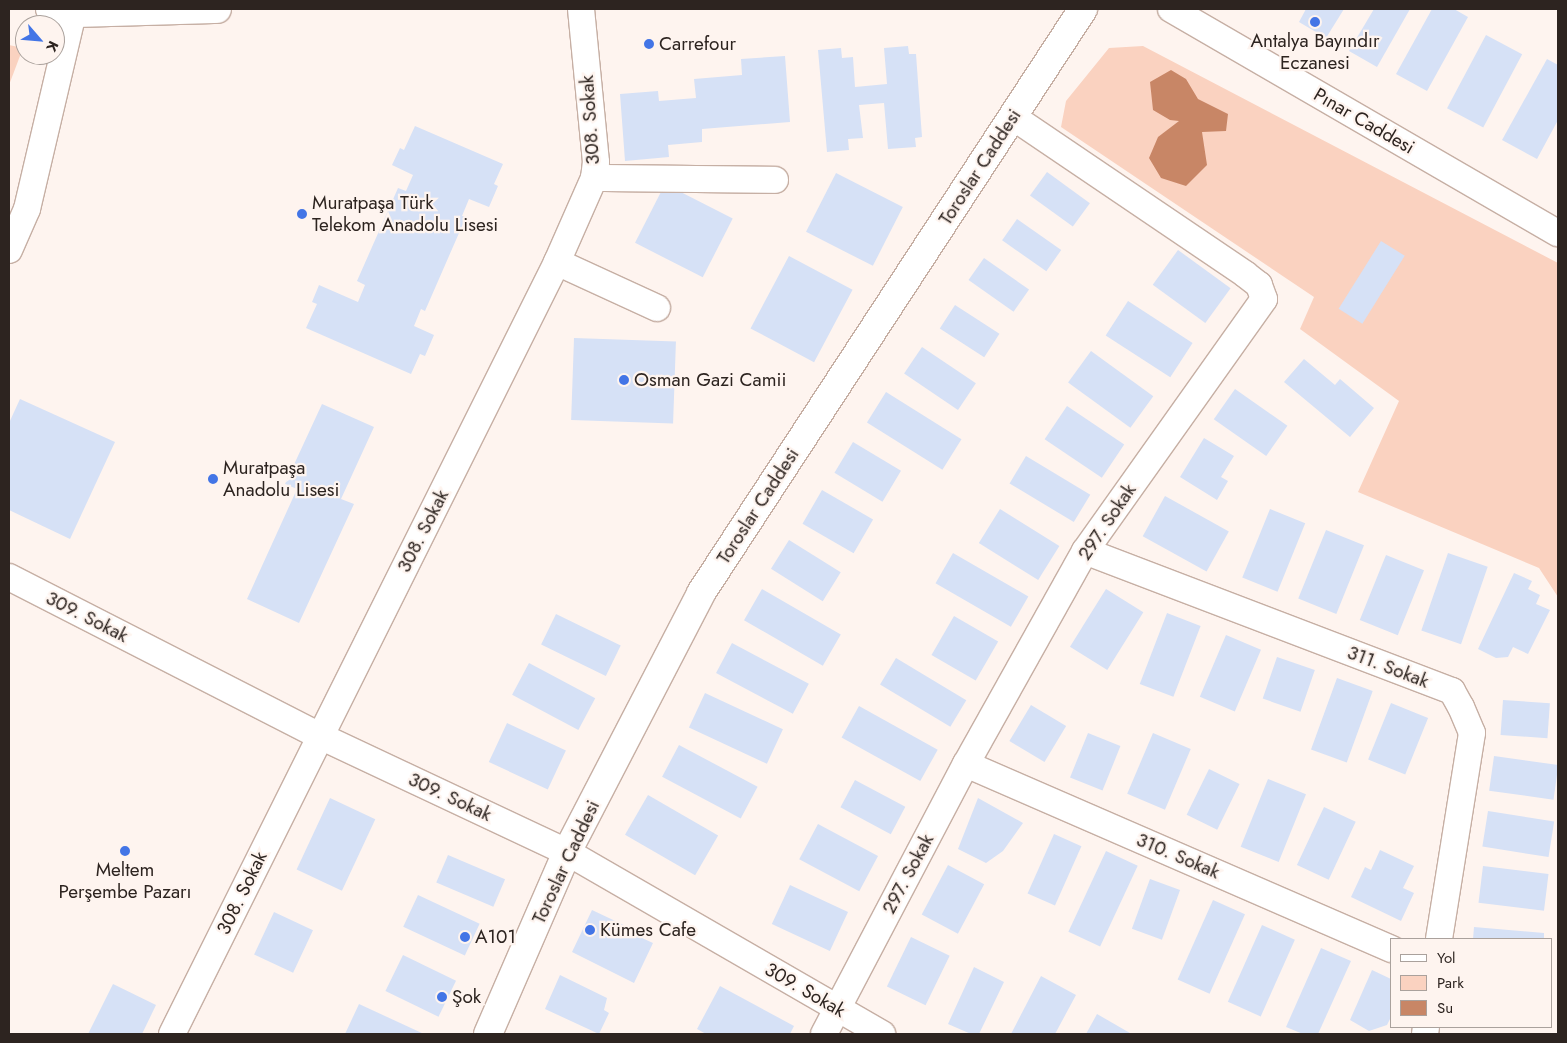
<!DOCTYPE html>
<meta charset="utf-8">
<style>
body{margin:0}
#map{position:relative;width:1567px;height:1043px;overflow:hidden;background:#fef4ef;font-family:Jost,sans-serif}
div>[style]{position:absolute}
.green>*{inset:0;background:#fad2c0}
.water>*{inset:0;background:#c88666}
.building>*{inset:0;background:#d6e1f6;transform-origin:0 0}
.roads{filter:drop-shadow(1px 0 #c6afa4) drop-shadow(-1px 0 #c6afa4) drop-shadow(0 1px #c6afa4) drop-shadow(0 -1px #c6afa4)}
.minor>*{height:26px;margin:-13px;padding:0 13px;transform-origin:13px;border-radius:13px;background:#fff}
.major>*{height:28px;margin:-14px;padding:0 14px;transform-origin:14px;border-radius:14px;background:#fff}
.dots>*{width:14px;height:14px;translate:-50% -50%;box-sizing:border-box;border:2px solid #fef4ef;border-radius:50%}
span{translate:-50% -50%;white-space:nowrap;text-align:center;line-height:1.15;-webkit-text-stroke:4.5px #fef4ef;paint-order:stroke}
.poi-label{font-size:19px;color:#2d2420}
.left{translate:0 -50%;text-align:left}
.street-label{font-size:19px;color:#2d2420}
.frame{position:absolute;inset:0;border:10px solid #2d2420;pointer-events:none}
.legend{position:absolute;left:1390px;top:938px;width:162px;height:90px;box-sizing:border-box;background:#fef4ef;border:1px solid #aaa19c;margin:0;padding:6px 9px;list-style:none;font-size:15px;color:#2d2420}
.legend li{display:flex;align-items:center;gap:10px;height:25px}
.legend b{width:25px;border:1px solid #aaa19c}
.north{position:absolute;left:15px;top:15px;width:50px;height:50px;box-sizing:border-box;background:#fef4ef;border:1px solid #aaa19c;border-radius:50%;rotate:117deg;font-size:14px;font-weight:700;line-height:20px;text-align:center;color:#2d2420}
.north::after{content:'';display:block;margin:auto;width:18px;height:22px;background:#4375e6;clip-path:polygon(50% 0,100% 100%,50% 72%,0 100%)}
</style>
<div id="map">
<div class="green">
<div style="clip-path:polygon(9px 45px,23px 48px,9px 85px)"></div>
<div style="clip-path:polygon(1143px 46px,1558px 263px,1558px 597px,1539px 568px,1358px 492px,1399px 401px,1300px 329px,1314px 297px,1061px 127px,1066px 101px,1109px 48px)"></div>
</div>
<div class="water">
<div style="clip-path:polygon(1171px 70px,1186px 79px,1198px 99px,1228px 114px,1226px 131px,1202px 132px,1207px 165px,1186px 186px,1161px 178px,1149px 158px,1158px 137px,1179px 121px,1170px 120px,1153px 110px,1150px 82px)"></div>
</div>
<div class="building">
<div style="clip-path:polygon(1306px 9px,1344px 9px,1326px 38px,1299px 22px)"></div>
<div style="clip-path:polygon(1374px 9px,1410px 9px,1377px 67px,1349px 51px)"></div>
<div style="clip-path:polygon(1432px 9px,1454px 9px,1468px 17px,1427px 91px,1396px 74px)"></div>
<div style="left:1486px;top:35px;width:41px;height:83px;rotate:28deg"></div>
<div style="clip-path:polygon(908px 46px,909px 54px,916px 54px,922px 137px,915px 138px,916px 147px,888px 149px,884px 103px,859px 105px,863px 138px,848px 139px,849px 150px,827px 152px,818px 50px,841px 48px,842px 58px,853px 57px,855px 87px,887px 84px,884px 48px)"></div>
<div style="clip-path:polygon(785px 56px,790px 122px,702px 129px,702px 142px,668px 145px,669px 157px,625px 161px,620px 94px,658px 91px,659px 101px,696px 98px,694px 79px,742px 75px,741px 59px)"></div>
<div style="clip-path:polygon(1547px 59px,1558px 65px,1558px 120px,1537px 159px,1502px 140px)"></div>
<div style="clip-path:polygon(415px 126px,503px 164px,494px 184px,498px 186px,489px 207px,469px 199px,462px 216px,466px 217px,425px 311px,421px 309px,414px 326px,434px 335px,425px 356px,420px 354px,411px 374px,306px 328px,317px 304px,312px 302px,319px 285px,358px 302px,365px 285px,357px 281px,398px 188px,406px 191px,413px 175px,392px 165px,400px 148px,404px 150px)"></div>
<div style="left:1047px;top:172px;width:53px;height:29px;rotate:36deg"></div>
<div style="left:836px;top:173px;width:75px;height:66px;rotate:27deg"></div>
<div style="left:665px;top:184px;width:76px;height:66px;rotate:27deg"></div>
<div style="left:1017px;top:219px;width:54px;height:26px;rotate:35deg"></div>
<div style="left:1381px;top:241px;width:28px;height:80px;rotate:32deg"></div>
<div style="left:1178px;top:250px;width:65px;height:43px;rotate:36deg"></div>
<div style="left:789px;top:256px;width:72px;height:82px;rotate:28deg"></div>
<div style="left:984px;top:258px;width:55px;height:27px;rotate:35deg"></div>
<div style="left:1128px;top:301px;width:77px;height:41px;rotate:33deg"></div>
<div style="left:955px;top:305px;width:53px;height:28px;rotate:33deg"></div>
<div style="left:574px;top:338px;width:102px;height:82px;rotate:2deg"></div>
<div style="left:922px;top:347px;width:65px;height:32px;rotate:34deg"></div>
<div style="left:1091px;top:351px;width:77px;height:39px;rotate:36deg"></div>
<div style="clip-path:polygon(1304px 359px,1335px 385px,1340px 379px,1374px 408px,1350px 437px,1284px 382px)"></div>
<div style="left:1235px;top:389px;width:64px;height:37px;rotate:35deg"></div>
<div style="left:886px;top:392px;width:89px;height:36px;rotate:32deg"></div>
<div style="clip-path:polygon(20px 399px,115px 442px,70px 539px,9px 510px,9px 423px)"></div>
<div style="clip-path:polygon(322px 404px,374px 427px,341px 499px,354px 504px,299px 623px,247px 599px,297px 489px,285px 484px)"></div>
<div style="left:1067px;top:406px;width:69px;height:40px;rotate:34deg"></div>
<div style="clip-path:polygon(1204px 438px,1234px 456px,1221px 477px,1228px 481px,1217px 500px,1180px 477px)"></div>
<div style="left:853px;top:442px;width:56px;height:36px;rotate:31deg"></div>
<div style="left:1026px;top:456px;width:75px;height:32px;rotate:31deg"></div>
<div style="left:822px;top:490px;width:59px;height:39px;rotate:30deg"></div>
<div style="left:1165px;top:496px;width:73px;height:46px;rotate:29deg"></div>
<div style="left:1000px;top:509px;width:70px;height:40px;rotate:32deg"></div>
<div style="left:1270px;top:509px;width:38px;height:74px;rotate:22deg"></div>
<div style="left:1326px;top:530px;width:41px;height:74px;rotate:22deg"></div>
<div style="left:789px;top:540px;width:61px;height:34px;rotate:32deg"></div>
<div style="left:953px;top:553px;width:87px;height:35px;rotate:30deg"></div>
<div style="left:1448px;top:553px;width:42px;height:82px;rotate:19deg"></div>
<div style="left:1386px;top:555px;width:41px;height:70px;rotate:22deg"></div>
<div style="clip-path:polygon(1514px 573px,1532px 581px,1528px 589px,1540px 595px,1536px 604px,1550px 610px,1528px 654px,1513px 647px,1508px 657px,1496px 658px,1478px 649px)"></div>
<div style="left:762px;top:589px;width:91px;height:36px;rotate:30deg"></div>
<div style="left:1106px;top:589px;width:44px;height:68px;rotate:32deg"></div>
<div style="left:1167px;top:613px;width:36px;height:76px;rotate:21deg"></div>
<div style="left:556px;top:614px;width:72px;height:34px;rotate:26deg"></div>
<div style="left:954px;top:616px;width:51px;height:45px;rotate:30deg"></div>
<div style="left:1226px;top:635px;width:38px;height:67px;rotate:23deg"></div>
<div style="left:732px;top:643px;width:87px;height:34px;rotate:28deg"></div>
<div style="left:1277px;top:657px;width:40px;height:44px;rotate:19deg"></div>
<div style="left:896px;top:658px;width:82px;height:31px;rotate:31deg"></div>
<div style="left:529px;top:663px;width:75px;height:36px;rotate:28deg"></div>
<div style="left:1337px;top:678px;width:38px;height:76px;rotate:20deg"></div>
<div style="left:705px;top:693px;width:86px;height:38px;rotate:25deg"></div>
<div style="left:1503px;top:700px;width:47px;height:35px;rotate:4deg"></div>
<div style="left:1391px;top:703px;width:40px;height:61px;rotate:22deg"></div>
<div style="left:1031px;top:705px;width:41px;height:42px;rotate:31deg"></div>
<div style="left:859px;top:706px;width:90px;height:36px;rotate:29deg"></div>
<div style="left:507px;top:723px;width:65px;height:43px;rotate:25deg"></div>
<div style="left:1088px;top:733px;width:35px;height:48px;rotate:22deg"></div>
<div style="left:1153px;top:733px;width:41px;height:66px;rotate:23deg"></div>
<div style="left:679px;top:745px;width:89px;height:36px;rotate:28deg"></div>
<div style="left:1494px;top:756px;width:65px;height:35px;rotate:8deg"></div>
<div style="left:1209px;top:769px;width:34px;height:51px;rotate:26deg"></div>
<div style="left:1268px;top:779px;width:41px;height:73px;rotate:22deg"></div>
<div style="left:855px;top:780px;width:57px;height:31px;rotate:28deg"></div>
<div style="left:648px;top:795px;width:81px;height:46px;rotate:30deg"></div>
<div style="left:330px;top:798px;width:50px;height:79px;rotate:25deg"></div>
<div style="clip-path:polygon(978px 798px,1023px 823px,1003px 851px,986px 863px,958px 849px)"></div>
<div style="left:1324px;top:807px;width:35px;height:64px;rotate:25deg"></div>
<div style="left:1488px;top:811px;width:67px;height:36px;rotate:9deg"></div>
<div style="left:818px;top:824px;width:68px;height:40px;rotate:28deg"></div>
<div style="left:1054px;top:834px;width:30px;height:65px;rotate:24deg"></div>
<div style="clip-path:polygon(1380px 850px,1414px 866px,1403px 888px,1414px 893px,1401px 921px,1351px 897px,1365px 867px,1371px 870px)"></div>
<div style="left:1106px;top:851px;width:35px;height:89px;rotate:25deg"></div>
<div style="left:448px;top:855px;width:62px;height:30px;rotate:23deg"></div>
<div style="left:948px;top:865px;width:41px;height:56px;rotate:28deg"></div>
<div style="left:1483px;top:866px;width:66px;height:37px;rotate:7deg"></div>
<div style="left:1150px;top:879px;width:32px;height:53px;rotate:20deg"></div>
<div style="left:790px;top:885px;width:64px;height:43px;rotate:25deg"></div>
<div style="left:418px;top:895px;width:68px;height:35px;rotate:25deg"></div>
<div style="left:1213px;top:900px;width:35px;height:87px;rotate:24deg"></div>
<div style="clip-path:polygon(592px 910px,628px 927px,631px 933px,653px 943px,634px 983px,572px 952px)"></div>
<div style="left:274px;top:912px;width:43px;height:47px;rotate:25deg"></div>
<div style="left:1262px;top:925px;width:36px;height:84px;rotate:24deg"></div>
<div style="clip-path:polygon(1474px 927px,1544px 933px,1544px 939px,1473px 939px)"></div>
<div style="left:911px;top:937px;width:43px;height:55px;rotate:26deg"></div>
<div style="clip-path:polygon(1321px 948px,1351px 961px,1318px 1034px,1303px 1034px,1286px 1027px)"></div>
<div style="left:403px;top:955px;width:59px;height:40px;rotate:26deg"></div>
<div style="clip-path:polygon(974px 967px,1004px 982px,979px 1034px,971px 1034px,948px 1024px)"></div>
<div style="clip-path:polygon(1372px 970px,1391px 979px,1391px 1017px,1387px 1025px,1369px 1031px,1350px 1020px)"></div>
<div style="clip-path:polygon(560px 975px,607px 998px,604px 1010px,609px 1013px,599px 1034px,545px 1009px)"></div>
<div style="clip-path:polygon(1041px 976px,1076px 995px,1055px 1034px,1011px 1034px)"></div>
<div style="clip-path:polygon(113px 984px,156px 1005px,142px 1034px,88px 1034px)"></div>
<div style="clip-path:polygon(720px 986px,794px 1026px,790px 1034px,706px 1034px,697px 1029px)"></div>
<div style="clip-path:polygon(359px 1004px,424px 1034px,345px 1034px)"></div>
<div style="clip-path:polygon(1097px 1014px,1130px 1033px,1129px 1034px,1086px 1034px)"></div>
</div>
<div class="roads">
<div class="minor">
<div style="left:1171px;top:9px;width:447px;rotate:30.1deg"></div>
<div style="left:594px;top:178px;width:181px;rotate:0.6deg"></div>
<div style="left:9px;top:250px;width:45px;rotate:-66.3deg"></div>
<div style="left:27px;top:209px;width:201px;rotate:-76.8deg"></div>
<div style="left:557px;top:262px;width:110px;rotate:24.7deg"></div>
<div style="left:1085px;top:551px;width:393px;rotate:20.9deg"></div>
<div style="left:1452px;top:691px;width:18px;rotate:61deg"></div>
<div style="left:1461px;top:707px;width:28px;rotate:67deg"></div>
<div style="left:1472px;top:733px;width:209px;rotate:99.1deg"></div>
<div style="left:9px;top:577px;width:349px;rotate:27.1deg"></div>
<div style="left:320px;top:736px;width:273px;rotate:25.2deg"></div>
<div style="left:567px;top:852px;width:364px;rotate:30deg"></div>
<div style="left:966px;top:764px;width:464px;rotate:23.5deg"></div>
<div style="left:172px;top:1034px;width:863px;rotate:-63.49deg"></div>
<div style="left:557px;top:262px;width:92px;rotate:-66.2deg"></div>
<div style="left:594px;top:178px;width:16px;rotate:-83deg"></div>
<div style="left:596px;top:162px;width:154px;rotate:-95.6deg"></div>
<div style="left:824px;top:1034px;width:305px;rotate:-62.3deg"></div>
<div style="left:966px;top:764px;width:244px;rotate:-60.8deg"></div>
<div style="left:1085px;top:551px;width:309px;rotate:-54.6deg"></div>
<div style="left:1264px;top:299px;width:15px;rotate:-110deg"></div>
<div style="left:1259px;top:285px;width:18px;rotate:-142deg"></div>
<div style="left:1245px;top:274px;width:280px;rotate:-145.9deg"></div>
<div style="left:1425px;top:1034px;width:7px;rotate:-82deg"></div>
</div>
<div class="major">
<div style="left:50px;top:9px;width:23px;rotate:10deg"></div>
<div style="left:73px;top:13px;width:144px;rotate:-1.6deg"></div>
<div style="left:488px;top:1034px;width:198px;rotate:-66.5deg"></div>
<div style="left:567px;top:852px;width:292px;rotate:-62.6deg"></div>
<div style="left:701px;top:593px;width:698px;rotate:-56.81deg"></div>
</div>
</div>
<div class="dots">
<div style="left:1315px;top:22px;background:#4375e6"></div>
<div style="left:649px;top:44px;background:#4375e6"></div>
<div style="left:302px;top:214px;background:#4375e6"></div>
<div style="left:624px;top:380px;background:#4375e6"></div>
<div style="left:213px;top:479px;background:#4375e6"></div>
<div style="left:125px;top:851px;background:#4375e6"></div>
<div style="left:590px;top:930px;background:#4375e6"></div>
<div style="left:465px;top:937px;background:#4375e6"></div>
<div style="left:442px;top:997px;background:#4375e6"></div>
</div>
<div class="poi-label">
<span style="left:1315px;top:52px">Antalya Bayındır<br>Eczanesi</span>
<span class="left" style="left:659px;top:44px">Carrefour</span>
<span class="left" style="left:312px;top:214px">Muratpaşa Türk<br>Telekom Anadolu Lisesi</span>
<span class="left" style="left:634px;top:380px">Osman Gazi Camii</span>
<span class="left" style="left:223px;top:479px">Muratpaşa<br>Anadolu Lisesi</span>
<span style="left:125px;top:881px">Meltem<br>Perşembe Pazarı</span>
<span class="left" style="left:600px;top:930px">Kümes Cafe</span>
<span class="left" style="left:475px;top:937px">A101</span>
<span class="left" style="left:452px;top:997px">Şok</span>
</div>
<div class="street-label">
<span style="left:590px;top:120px;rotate:-94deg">308. Sokak</span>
<span style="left:1364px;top:121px;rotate:30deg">Pınar Caddesi</span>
<span style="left:980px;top:167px;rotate:-57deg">Toroslar Caddesi</span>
<span style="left:758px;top:506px;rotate:-57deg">Toroslar Caddesi</span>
<span style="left:1107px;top:522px;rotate:-56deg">297. Sokak</span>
<span style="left:423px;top:531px;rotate:-63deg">308. Sokak</span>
<span style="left:87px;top:617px;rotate:27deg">309. Sokak</span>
<span style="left:1388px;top:667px;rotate:21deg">311. Sokak</span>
<span style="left:450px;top:797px;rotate:25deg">309. Sokak</span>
<span style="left:1178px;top:856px;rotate:23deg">310. Sokak</span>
<span style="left:566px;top:862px;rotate:-65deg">Toroslar Caddesi</span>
<span style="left:908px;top:874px;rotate:-62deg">297. Sokak</span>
<span style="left:242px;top:893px;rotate:-64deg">308. Sokak</span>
<span style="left:805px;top:990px;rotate:30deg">309. Sokak</span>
</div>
<div class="frame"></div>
<ul class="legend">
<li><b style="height:6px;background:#fff"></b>Yol</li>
<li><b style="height:14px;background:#fad2c0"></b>Park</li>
<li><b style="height:14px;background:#c88666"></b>Su</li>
</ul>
<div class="north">K</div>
</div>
